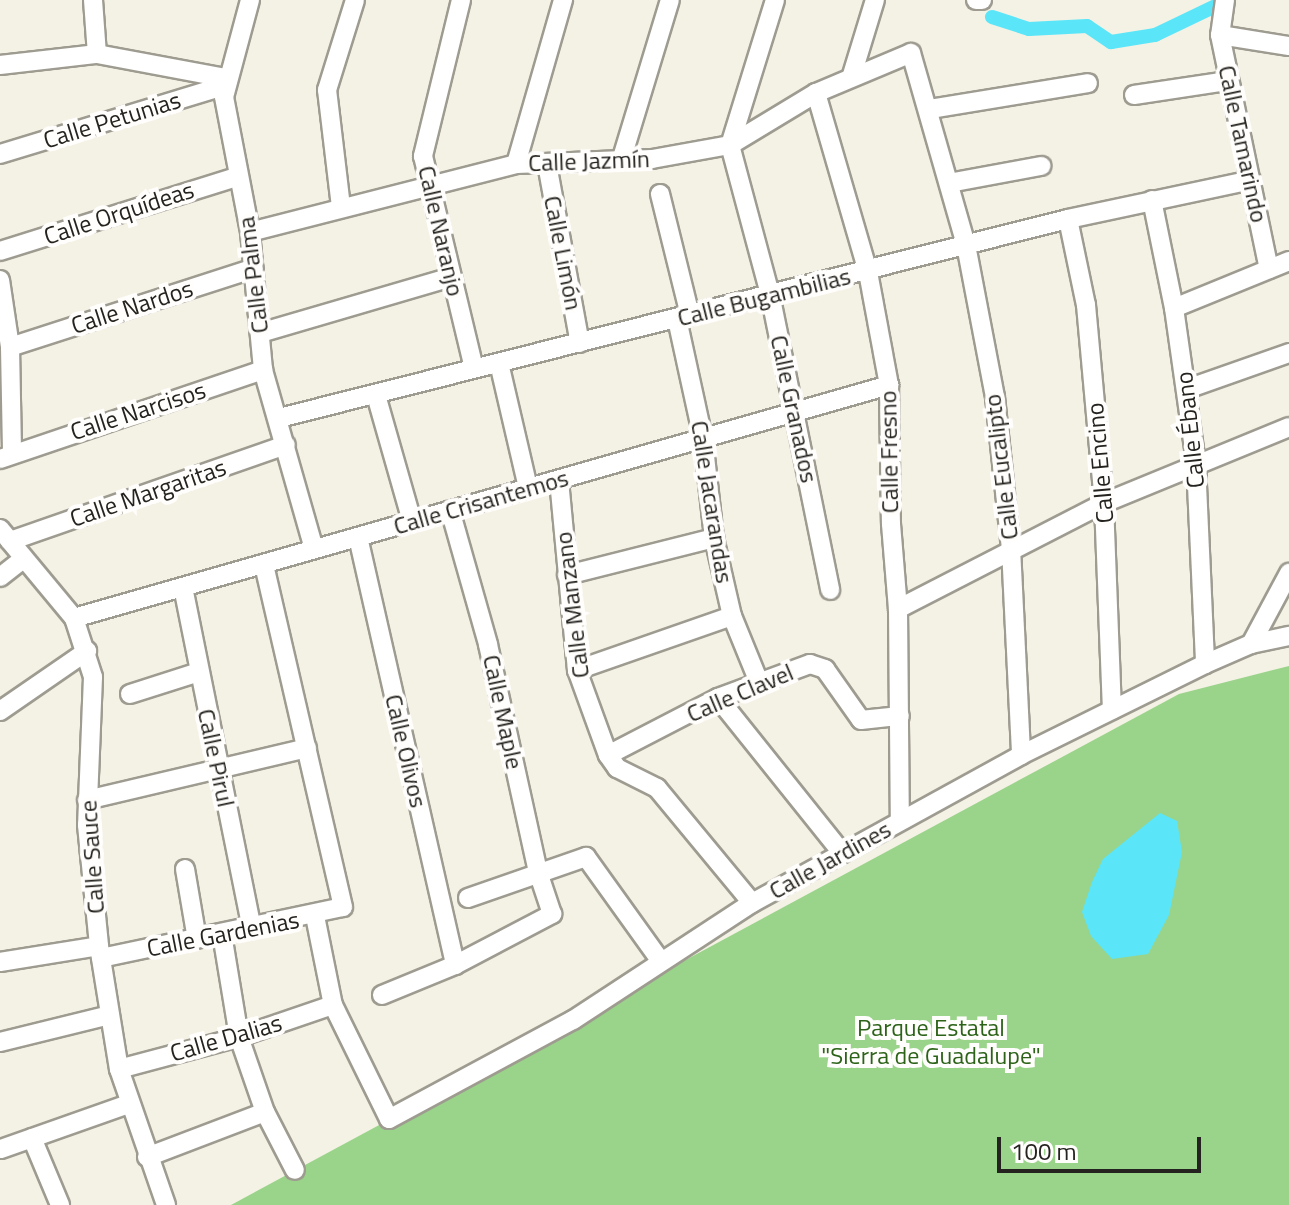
<!DOCTYPE html>
<meta charset="utf-8">
<style>
body{margin:0}
#map{position:relative;width:1289px;height:1205px;overflow:hidden;background:#f4f1e5;font-family:"Titillium Web",sans-serif}
div>[style]{position:absolute}
.green>*{inset:0;background:#9ad38a}
.water>*{inset:0;background:#5ae6f8}
.canal>*{height:14px;margin:-7px;padding:0 7px;transform-origin:7px;border-radius:7px;background:#5ae6f8}
.roads{filter:drop-shadow(2px 0 #9e9b90) drop-shadow(-2px 0 #9e9b90) drop-shadow(0 2px #9e9b90) drop-shadow(0 -2px #9e9b90)}
.minor>*{height:18px;margin:-9px;padding:0 9px;transform-origin:9px;border-radius:9px;background:#fff}
span{translate:-50% -50%;white-space:nowrap;text-align:center;line-height:1.15;-webkit-text-stroke:8px #fffefc;paint-order:stroke}
.street-label{font-size:24px;color:#24231f}
.park-label{font-size:24px;color:#2c6319}
.scale{position:absolute;left:997px;top:1137px;width:204px;height:36px;box-sizing:border-box;border:4px solid #24231f;border-top:0;padding-left:10px;font-size:24px;line-height:28px;white-space:nowrap;color:#24231f;-webkit-text-stroke:6px #fffefc;paint-order:stroke}
</style>
<div id="map">
<div class="green">
<div style="clip-path:polygon(1289px 666px,1289px 1205px,231px 1205px,1179px 694px)"></div>
</div>
<div class="water">
<div style="clip-path:polygon(1160px 813px,1177px 821px,1182px 852px,1169px 915px,1148px 954px,1112px 959px,1091px 936px,1082px 912px,1092px 882px,1103px 859px)"></div>
</div>
<div class="canal">
<div style="left:992px;top:17px;width:39px;rotate:18deg"></div>
<div style="left:1029px;top:29px;width:58px;rotate:-3deg"></div>
<div style="left:1087px;top:26px;width:29px;rotate:34deg"></div>
<div style="left:1111px;top:42px;width:45px;rotate:-9deg"></div>
<div style="left:1155px;top:35px;width:81px;rotate:-25.6deg"></div>
</div>
<div class="roads">
<div class="minor">
<div style="left:93px;top:0;width:54px;rotate:85.8deg"></div>
<div style="left:250px;top:0;width:100px;rotate:105deg"></div>
<div style="left:224px;top:97px;width:137px;rotate:79.1deg"></div>
<div style="left:250px;top:232px;width:139px;rotate:84.6deg"></div>
<div style="left:263px;top:370px;width:186px;rotate:74.1deg"></div>
<div style="left:461px;top:0;width:161px;rotate:103.7deg"></div>
<div style="left:423px;top:156px;width:218px;rotate:76.5deg"></div>
<div style="left:775px;top:0;width:152px;rotate:107.2deg"></div>
<div style="left:730px;top:145px;width:154px;rotate:75deg"></div>
<div style="left:770px;top:294px;width:302px;rotate:78.5deg"></div>
<div style="left:976px;top:0;width:6px"></div>
<div style="left:1225px;top:0;width:35px;rotate:98deg"></div>
<div style="left:1220px;top:35px;width:239px;rotate:78.2deg"></div>
<div style="left:1220px;top:35px;width:70px;rotate:9.1deg"></div>
<div style="left:0;top:65px;width:98px;rotate:-6.5deg"></div>
<div style="left:97px;top:54px;width:130px;rotate:10.6deg"></div>
<div style="left:852px;top:75px;width:78px;rotate:-73deg"></div>
<div style="left:816px;top:93px;width:186px;rotate:73.8deg"></div>
<div style="left:868px;top:272px;width:115px;rotate:79.5deg"></div>
<div style="left:889px;top:385px;width:139px;rotate:89.2deg"></div>
<div style="left:891px;top:524px;width:85px;rotate:85.3deg"></div>
<div style="left:898px;top:609px;width:212px;rotate:89.5deg"></div>
<div style="left:1134px;top:95px;width:95px;rotate:-8.5deg"></div>
<div style="left:930px;top:109px;width:160px;rotate:-9.3deg"></div>
<div style="left:0;top:154px;width:234px;rotate:-16.9deg"></div>
<div style="left:621px;top:161px;width:168px;rotate:-73.1deg"></div>
<div style="left:516px;top:164px;width:171px;rotate:-74deg"></div>
<div style="left:547px;top:164px;width:182px;rotate:79.6deg"></div>
<div style="left:949px;top:183px;width:94px;rotate:-10.5deg"></div>
<div style="left:660px;top:194px;width:125px;rotate:76.1deg"></div>
<div style="left:1152px;top:200px;width:110px;rotate:78.5deg"></div>
<div style="left:1174px;top:308px;width:157px;rotate:81.9deg"></div>
<div style="left:1196px;top:463px;width:201px;rotate:87.4deg"></div>
<div style="left:341px;top:207px;width:118px;rotate:-96.8deg"></div>
<div style="left:327px;top:90px;width:94px;rotate:-72.7deg"></div>
<div style="left:1068px;top:219px;width:88px;rotate:78.2deg"></div>
<div style="left:1086px;top:305px;width:199px;rotate:84.8deg"></div>
<div style="left:1104px;top:503px;width:207px;rotate:87.8deg"></div>
<div style="left:250px;top:232px;width:275px;rotate:-14.3deg"></div>
<div style="left:516px;top:164px;width:136px;rotate:-2.1deg"></div>
<div style="left:652px;top:159px;width:79px;rotate:-10.2deg"></div>
<div style="left:730px;top:145px;width:100px;rotate:-31.2deg"></div>
<div style="left:816px;top:93px;width:103px;rotate:-22.8deg"></div>
<div style="left:911px;top:53px;width:200px;rotate:74deg"></div>
<div style="left:966px;top:245px;width:155px;rotate:79.2deg"></div>
<div style="left:995px;top:397px;width:152px;rotate:84deg"></div>
<div style="left:1011px;top:548px;width:207px;rotate:87.2deg"></div>
<div style="left:0;top:251px;width:250px;rotate:-17.4deg"></div>
<div style="left:0;top:280px;width:68px;rotate:81.5deg"></div>
<div style="left:10px;top:347px;width:105px;rotate:88.9deg"></div>
<div style="left:1174px;top:308px;width:124px;rotate:-22.2deg"></div>
<div style="left:677px;top:319px;width:122px;rotate:77.7deg"></div>
<div style="left:703px;top:438px;width:101px;rotate:83.7deg"></div>
<div style="left:714px;top:538px;width:80px;rotate:77deg"></div>
<div style="left:732px;top:616px;width:71px;rotate:67.8deg"></div>
<div style="left:260px;top:333px;width:199px;rotate:-16.3deg"></div>
<div style="left:10px;top:347px;width:256px;rotate:-17.9deg"></div>
<div style="left:499px;top:363px;width:128px;rotate:76.9deg"></div>
<div style="left:1187px;top:389px;width:108px;rotate:-19.4deg"></div>
<div style="left:376px;top:395px;width:131px;rotate:74.1deg"></div>
<div style="left:279px;top:418px;width:814px;rotate:-14.16deg"></div>
<div style="left:1068px;top:219px;width:187px;rotate:-12deg"></div>
<div style="left:0;top:459px;width:278px;rotate:-18.7deg"></div>
<div style="left:559px;top:480px;width:191px;rotate:84.6deg"></div>
<div style="left:577px;top:670px;width:90px;rotate:70deg"></div>
<div style="left:608px;top:755px;width:16px;rotate:55deg"></div>
<div style="left:617px;top:768px;width:45px;rotate:26.6deg"></div>
<div style="left:657px;top:788px;width:149px;rotate:50.4deg"></div>
<div style="left:0;top:529px;width:116px;rotate:50.3deg"></div>
<div style="left:74px;top:618px;width:62px;rotate:72.1deg"></div>
<div style="left:93px;top:677px;width:148px;rotate:92.3deg"></div>
<div style="left:87px;top:825px;width:122px;rotate:84.3deg"></div>
<div style="left:99px;top:946px;width:125px;rotate:80.8deg"></div>
<div style="left:119px;top:1069px;width:144px;rotate:70.9deg"></div>
<div style="left:358px;top:537px;width:439px;rotate:77.2deg"></div>
<div style="left:10px;top:541px;width:292px;rotate:-19.2deg"></div>
<div style="left:567px;top:575px;width:152px;rotate:-14.1deg"></div>
<div style="left:0;top:577px;width:29px;rotate:-38deg"></div>
<div style="left:183px;top:587px;width:348px;rotate:78.6deg"></div>
<div style="left:898px;top:609px;width:232px;rotate:-27.2deg"></div>
<div style="left:1104px;top:503px;width:200px;rotate:-22.3deg"></div>
<div style="left:74px;top:618px;width:848px;rotate:-15.95deg"></div>
<div style="left:1251px;top:644px;width:81px;rotate:-61.8deg"></div>
<div style="left:577px;top:670px;width:164px;rotate:-19.2deg"></div>
<div style="left:130px;top:694px;width:72px;rotate:-17.7deg"></div>
<div style="left:718px;top:698px;width:198px;rotate:51.3deg"></div>
<div style="left:0;top:711px;width:106px;rotate:-34.6deg"></div>
<div style="left:608px;top:755px;width:124px;rotate:-27.4deg"></div>
<div style="left:718px;top:698px;width:98px;rotate:-20.3deg"></div>
<div style="left:810px;top:664px;width:16px;rotate:18deg"></div>
<div style="left:825px;top:669px;width:62px;rotate:54.8deg"></div>
<div style="left:861px;top:720px;width:39px;rotate:-6deg"></div>
<div style="left:87px;top:800px;width:226px;rotate:-13.3deg"></div>
<div style="left:185px;top:869px;width:71px;rotate:80.3deg"></div>
<div style="left:468px;top:898px;width:125px;rotate:-19.2deg"></div>
<div style="left:586px;top:857px;width:127px;rotate:54.3deg"></div>
<div style="left:315px;top:916px;width:91px;rotate:78.6deg"></div>
<div style="left:333px;top:1005px;width:127px;rotate:63.8deg"></div>
<div style="left:389px;top:1119px;width:209px;rotate:-28.3deg"></div>
<div style="left:573px;top:1020px;width:214px;rotate:-33.2deg"></div>
<div style="left:752px;top:903px;width:307px;rotate:-28.8deg"></div>
<div style="left:1021px;top:755px;width:205px;rotate:-26.3deg"></div>
<div style="left:1205px;top:664px;width:50px;rotate:-23.5deg"></div>
<div style="left:1251px;top:644px;width:39px;rotate:-12deg"></div>
<div style="left:222px;top:934px;width:104px;rotate:80.6deg"></div>
<div style="left:239px;top:1037px;width:79px;rotate:70.9deg"></div>
<div style="left:265px;top:1112px;width:65px;rotate:62.7deg"></div>
<div style="left:101px;top:958px;width:247px;rotate:-11.9deg"></div>
<div style="left:343px;top:907px;width:352px;rotate:-103deg"></div>
<div style="left:0;top:962px;width:100px;rotate:-9.2deg"></div>
<div style="left:382px;top:995px;width:79px;rotate:-22.3deg"></div>
<div style="left:455px;top:965px;width:110px;rotate:-27.7deg"></div>
<div style="left:552px;top:914px;width:44px;rotate:-108.4deg"></div>
<div style="left:538px;top:872px;width:233px;rotate:-102.4deg"></div>
<div style="left:488px;top:644px;width:139px;rotate:-105.8deg"></div>
<div style="left:0;top:1042px;width:113px;rotate:-13.8deg"></div>
<div style="left:119px;top:1069px;width:124px;rotate:-14.9deg"></div>
<div style="left:239px;top:1037px;width:99px;rotate:-18.8deg"></div>
<div style="left:32px;top:1138px;width:73px;rotate:67.3deg"></div>
<div style="left:1px;top:1149px;width:136px;rotate:-19.4deg"></div>
<div style="left:147px;top:1157px;width:126px;rotate:-20.9deg"></div>
</div>
</div>
<div class="street-label">
<span style="left:112px;top:120px;rotate:-17deg">Calle Petunias</span>
<span style="left:1243px;top:144px;rotate:78deg">Calle Tamarindo</span>
<span style="left:589px;top:161px;rotate:-2deg">Calle Jazmín</span>
<span style="left:119px;top:213px;rotate:-18deg">Calle Orquídeas</span>
<span style="left:441px;top:231px;rotate:77deg">Calle Naranjo</span>
<span style="left:563px;top:253px;rotate:79deg">Calle Limón</span>
<span style="left:253px;top:275px;rotate:-97deg">Calle Palma</span>
<span style="left:764px;top:297px;rotate:-14deg">Calle Bugambilias</span>
<span style="left:132px;top:307px;rotate:-18deg">Calle Nardos</span>
<span style="left:794px;top:409px;rotate:78deg">Calle Granados</span>
<span style="left:138px;top:411px;rotate:-18deg">Calle Narcisos</span>
<span style="left:1190px;top:430px;rotate:-96deg">Calle Ébano</span>
<span style="left:889px;top:452px;rotate:-91deg">Calle Fresno</span>
<span style="left:1100px;top:463px;rotate:-95deg">Calle Encino</span>
<span style="left:1001px;top:467px;rotate:-97deg">Calle Eucalipto</span>
<span style="left:148px;top:493px;rotate:-19deg">Calle Margaritas</span>
<span style="left:481px;top:502px;rotate:-16deg">Calle Crisantemos</span>
<span style="left:712px;top:502px;rotate:81deg">Calle Jacarandas</span>
<span style="left:572px;top:605px;rotate:-97deg">Calle Manzano</span>
<span style="left:740px;top:693px;rotate:-23deg">Calle Clavel</span>
<span style="left:503px;top:712px;rotate:78deg">Calle Maple</span>
<span style="left:406px;top:751px;rotate:77deg">Calle Olivos</span>
<span style="left:216px;top:758px;rotate:78deg">Calle Pirul</span>
<span style="left:92px;top:857px;rotate:-94deg">Calle Sauce</span>
<span style="left:830px;top:860px;rotate:-29deg">Calle Jardines</span>
<span style="left:223px;top:934px;rotate:-11deg">Calle Gardenias</span>
<span style="left:226px;top:1038px;rotate:-16deg">Calle Dalias</span>
</div>
<div class="park-label">
<span style="left:931px;top:1042px">Parque Estatal<br>"Sierra de Guadalupe"</span>
</div>
<div class="scale">100 m</div>
</div>
